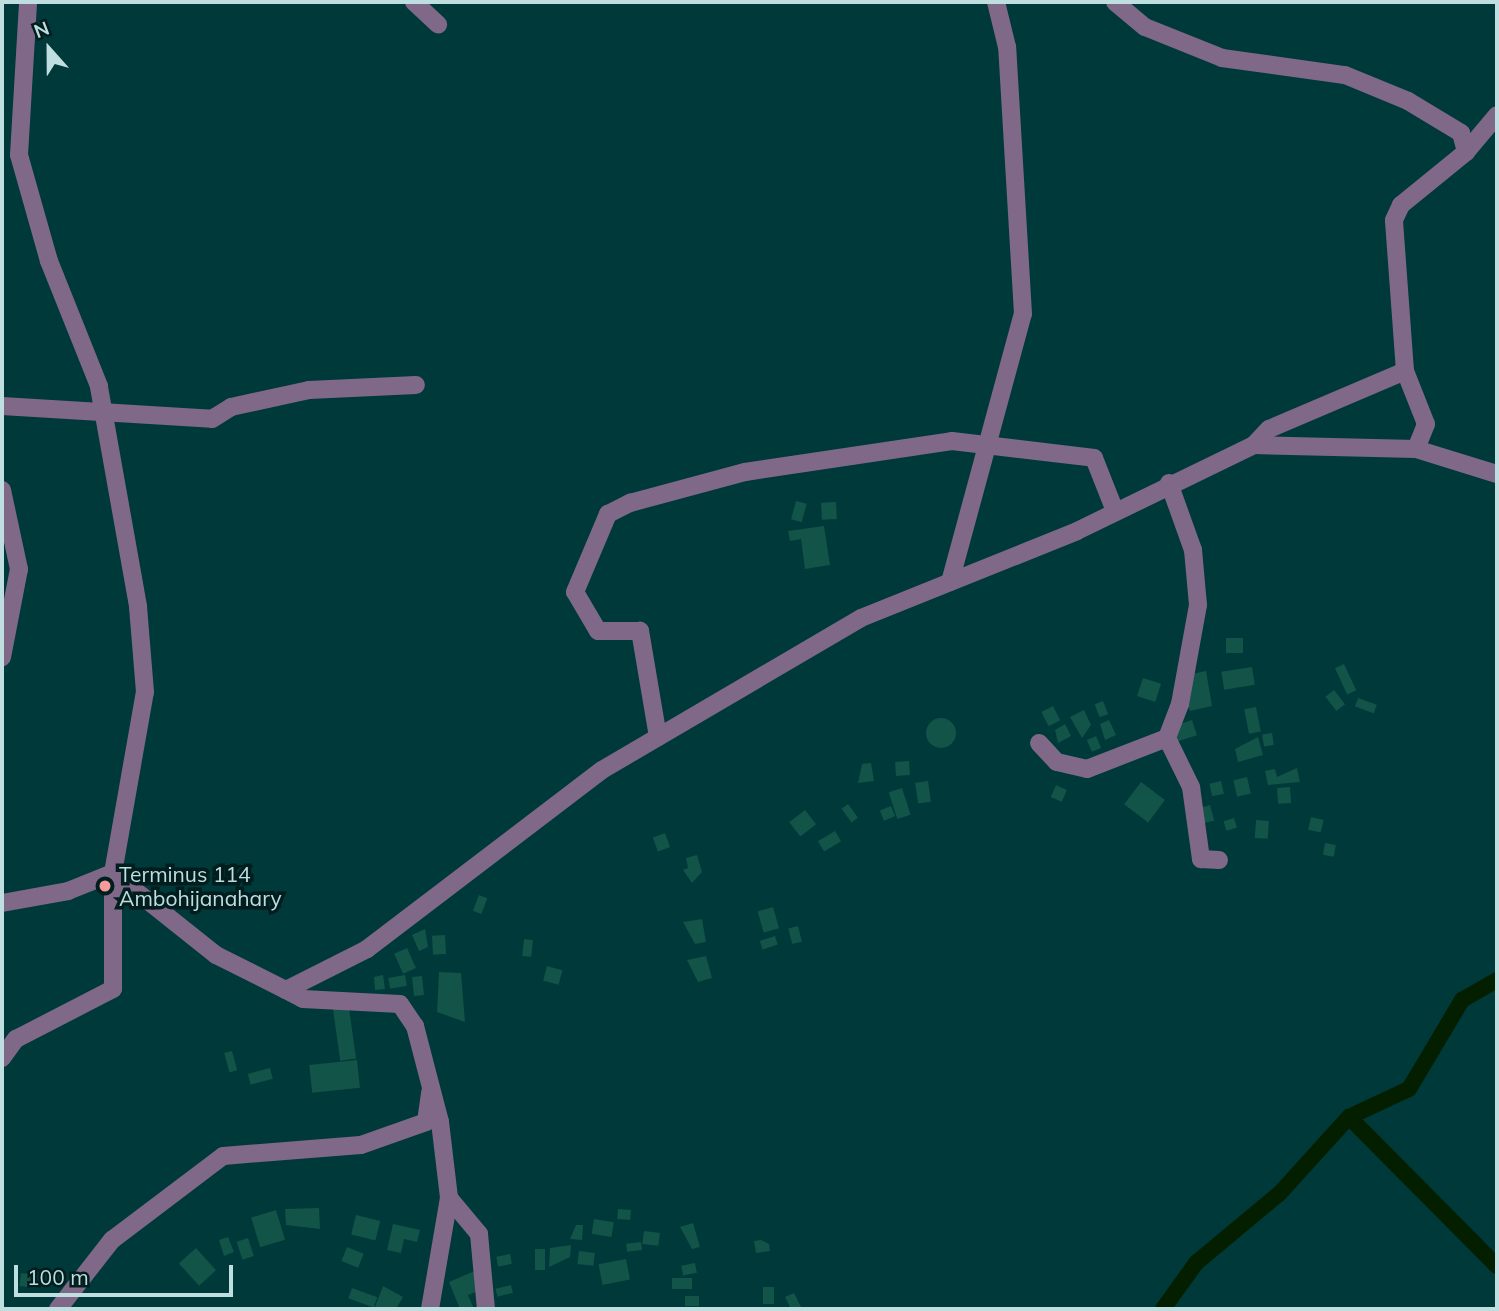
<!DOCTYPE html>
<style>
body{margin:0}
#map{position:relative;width:1499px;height:1311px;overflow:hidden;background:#00393a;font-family:Mulish,sans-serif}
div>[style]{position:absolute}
.canal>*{height:16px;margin:-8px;padding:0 8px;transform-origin:8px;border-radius:8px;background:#041e00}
.building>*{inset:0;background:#125448;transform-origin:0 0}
.round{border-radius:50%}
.minor>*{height:18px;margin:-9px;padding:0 9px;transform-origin:9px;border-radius:9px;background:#806988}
.dots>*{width:19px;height:19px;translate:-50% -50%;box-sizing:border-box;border:4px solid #021d1e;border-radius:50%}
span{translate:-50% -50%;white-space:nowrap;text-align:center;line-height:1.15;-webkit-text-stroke:7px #021d1e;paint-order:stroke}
.poi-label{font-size:21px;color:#bfdedf}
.left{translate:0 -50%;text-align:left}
.frame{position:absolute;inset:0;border:4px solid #bfdedf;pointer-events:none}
.north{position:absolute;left:14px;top:14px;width:70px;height:70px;-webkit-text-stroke:5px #021d1e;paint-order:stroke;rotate:339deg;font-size:19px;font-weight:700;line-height:28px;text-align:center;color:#bfdedf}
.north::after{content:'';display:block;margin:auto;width:24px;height:32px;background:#bfdedf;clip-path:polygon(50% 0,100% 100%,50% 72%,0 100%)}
.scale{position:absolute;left:14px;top:1265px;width:219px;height:32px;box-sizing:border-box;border:4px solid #bfdedf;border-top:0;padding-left:9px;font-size:21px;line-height:24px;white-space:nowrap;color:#bfdedf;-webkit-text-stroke:5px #021d1e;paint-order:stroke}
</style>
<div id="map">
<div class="canal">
<div style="left:1349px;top:1117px;width:210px;rotate:45.2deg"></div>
<div style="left:1163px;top:1309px;width:57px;rotate:-54.3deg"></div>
<div style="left:1196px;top:1263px;width:109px;rotate:-39.8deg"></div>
<div style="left:1280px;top:1193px;width:103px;rotate:-47.8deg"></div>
<div style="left:1349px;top:1117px;width:66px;rotate:-25deg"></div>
<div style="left:1409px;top:1089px;width:104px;rotate:-59.2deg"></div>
<div style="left:1462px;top:1000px;width:40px;rotate:-29.7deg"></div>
</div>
<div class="building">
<div style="left:796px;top:501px;width:11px;height:19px;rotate:15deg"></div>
<div style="left:836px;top:502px;width:17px;height:15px;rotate:87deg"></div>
<div style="clip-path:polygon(824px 526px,830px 565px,805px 569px,801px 539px,790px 541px,788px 531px)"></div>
<div style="left:1226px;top:638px;width:17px;height:15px"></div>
<div style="left:1344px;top:664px;width:29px;height:10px;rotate:65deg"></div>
<div style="left:1252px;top:667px;width:18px;height:31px;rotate:81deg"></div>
<div style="clip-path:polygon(1206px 671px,1212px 706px,1190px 711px,1178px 677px)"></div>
<div style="left:1143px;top:678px;width:19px;height:19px;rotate:18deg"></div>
<div style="left:1334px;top:690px;width:18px;height:11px;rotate:52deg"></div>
<div style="left:1358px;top:698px;width:20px;height:9px;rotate:20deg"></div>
<div style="left:1103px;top:701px;width:14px;height:9px;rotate:69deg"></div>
<div style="left:1053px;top:706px;width:16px;height:13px;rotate:63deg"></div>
<div style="left:1256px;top:707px;width:25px;height:12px;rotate:79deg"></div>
<div style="clip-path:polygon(1084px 710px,1091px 725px,1082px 738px,1070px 717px)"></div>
<div class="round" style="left:926px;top:718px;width:30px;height:30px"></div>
<div style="clip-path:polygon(1109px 720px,1116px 735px,1105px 740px,1100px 724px)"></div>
<div style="left:1192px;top:720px;width:16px;height:27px;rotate:72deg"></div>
<div style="clip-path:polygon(1065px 724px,1071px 736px,1058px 743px,1055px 730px)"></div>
<div style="left:1272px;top:733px;width:12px;height:10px;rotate:81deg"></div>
<div style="left:1096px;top:736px;width:13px;height:10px;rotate:67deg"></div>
<div style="clip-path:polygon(1258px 737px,1263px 755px,1238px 762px,1235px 749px)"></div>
<div style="left:909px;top:761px;width:14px;height:14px;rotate:86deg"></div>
<div style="clip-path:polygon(871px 763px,874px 781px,858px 783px,862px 764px)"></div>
<div style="clip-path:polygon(1297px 768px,1300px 782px,1268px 785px,1265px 771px,1275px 769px,1277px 777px)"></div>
<div style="left:1247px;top:777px;width:17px;height:14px;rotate:77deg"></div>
<div style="left:928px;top:781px;width:21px;height:13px;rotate:82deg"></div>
<div style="left:1221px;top:781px;width:13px;height:12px;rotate:77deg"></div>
<div style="left:1141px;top:782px;width:30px;height:28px;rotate:37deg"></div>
<div style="left:1056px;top:785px;width:12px;height:13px;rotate:24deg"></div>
<div style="left:1290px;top:787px;width:16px;height:13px;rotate:86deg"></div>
<div style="left:902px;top:788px;width:28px;height:14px;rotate:72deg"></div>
<div style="left:848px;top:804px;width:17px;height:8px;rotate:54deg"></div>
<div style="left:1210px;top:805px;width:16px;height:24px;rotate:75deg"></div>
<div style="left:891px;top:806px;width:11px;height:12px;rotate:68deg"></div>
<div style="left:805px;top:810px;width:18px;height:20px;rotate:52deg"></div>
<div style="left:1311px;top:817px;width:13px;height:13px;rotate:13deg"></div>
<div style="left:1234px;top:818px;width:10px;height:11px;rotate:73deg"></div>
<div style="left:1256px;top:820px;width:13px;height:18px;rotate:4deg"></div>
<div style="left:835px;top:831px;width:12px;height:20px;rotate:59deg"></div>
<div style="left:665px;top:833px;width:15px;height:13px;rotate:70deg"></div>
<div style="left:1325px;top:843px;width:11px;height:12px;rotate:10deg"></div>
<div style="clip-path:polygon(697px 855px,702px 872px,692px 883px,683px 870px,688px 868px,686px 858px)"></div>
<div style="left:479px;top:895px;width:9px;height:17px;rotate:21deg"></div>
<div style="left:773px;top:907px;width:22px;height:16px;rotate:74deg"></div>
<div style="clip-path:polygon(702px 919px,706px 942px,695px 944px,683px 922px)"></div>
<div style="left:798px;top:926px;width:16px;height:10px;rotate:76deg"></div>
<div style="clip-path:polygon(425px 929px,428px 947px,419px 951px,412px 935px)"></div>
<div style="left:445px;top:935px;width:19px;height:13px;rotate:87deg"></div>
<div style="left:775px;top:936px;width:9px;height:16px;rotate:72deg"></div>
<div style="left:524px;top:939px;width:9px;height:17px;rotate:6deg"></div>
<div style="left:407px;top:948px;width:22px;height:14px;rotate:66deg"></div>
<div style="clip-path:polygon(706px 956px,712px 978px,698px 982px,687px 960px)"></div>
<div style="left:547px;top:966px;width:16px;height:15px;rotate:15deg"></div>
<div style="clip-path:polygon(439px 972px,461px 973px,465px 1022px,437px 1012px)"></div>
<div style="clip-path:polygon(383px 975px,385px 989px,375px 990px,374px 977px)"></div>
<div style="left:405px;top:975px;width:11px;height:17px;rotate:80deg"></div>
<div style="left:422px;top:976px;width:19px;height:10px;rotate:84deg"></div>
<div style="left:348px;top:1001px;width:58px;height:16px;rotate:82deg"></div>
<div style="left:232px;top:1051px;width:20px;height:8px;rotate:75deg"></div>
<div style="left:357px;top:1060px;width:28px;height:48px;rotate:84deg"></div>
<div style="left:270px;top:1068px;width:11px;height:23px;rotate:75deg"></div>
<div style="clip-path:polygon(319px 1208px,320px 1229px,286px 1225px,285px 1209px)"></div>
<div style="left:618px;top:1209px;width:13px;height:10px;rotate:4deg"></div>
<div style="left:276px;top:1210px;width:31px;height:26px;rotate:73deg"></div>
<div style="left:356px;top:1215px;width:25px;height:20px;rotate:14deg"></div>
<div style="left:594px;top:1219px;width:20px;height:15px;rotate:9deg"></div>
<div style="clip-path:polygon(693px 1223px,700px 1247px,692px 1249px,680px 1227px)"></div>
<div style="clip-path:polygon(393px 1224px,420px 1230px,417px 1242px,404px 1239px,401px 1253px,387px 1250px)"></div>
<div style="clip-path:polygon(576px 1225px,583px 1225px,582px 1240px,570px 1239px)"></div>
<div style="left:644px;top:1231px;width:16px;height:13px;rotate:7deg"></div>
<div style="clip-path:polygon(228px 1237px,234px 1252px,224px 1256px,219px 1240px)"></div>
<div style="left:248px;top:1238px;width:19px;height:12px;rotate:72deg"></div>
<div style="clip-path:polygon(761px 1240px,769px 1244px,770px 1251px,756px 1253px,754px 1241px)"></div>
<div style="left:641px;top:1242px;width:8px;height:15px;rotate:83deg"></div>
<div style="clip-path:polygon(571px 1245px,570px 1257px,549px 1267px,550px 1248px)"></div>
<div style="left:347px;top:1247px;width:18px;height:15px;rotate:22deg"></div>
<div style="left:196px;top:1248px;width:30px;height:23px;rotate:48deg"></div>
<div style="left:545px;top:1249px;width:21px;height:10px;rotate:90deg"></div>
<div style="left:579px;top:1251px;width:16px;height:13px;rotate:7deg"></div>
<div style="left:510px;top:1254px;width:10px;height:14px;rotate:79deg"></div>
<div style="left:626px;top:1259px;width:21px;height:28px;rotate:79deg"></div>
<div style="left:695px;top:1263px;width:10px;height:14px;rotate:79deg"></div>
<div style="clip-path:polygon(477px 1270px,485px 1288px,468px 1295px,474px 1309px,460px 1309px,449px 1282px)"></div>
<div style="left:21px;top:1273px;width:17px;height:13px;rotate:7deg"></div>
<div style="left:692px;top:1278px;width:11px;height:20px;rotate:90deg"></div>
<div style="left:511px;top:1285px;width:8px;height:16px;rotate:76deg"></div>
<div style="clip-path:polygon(383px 1286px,403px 1297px,396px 1309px,375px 1307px)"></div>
<div style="left:774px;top:1287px;width:17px;height:11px;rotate:90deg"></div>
<div style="left:352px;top:1288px;width:27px;height:11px;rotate:20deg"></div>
<div style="clip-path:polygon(794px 1293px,802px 1309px,791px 1309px,785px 1297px)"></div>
<div style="left:685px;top:1296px;width:14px;height:10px"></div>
</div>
<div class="minor">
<div style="left:414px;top:2px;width:33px;rotate:43deg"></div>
<div style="left:1115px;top:2px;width:39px;rotate:40deg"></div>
<div style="left:1145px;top:27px;width:83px;rotate:21.9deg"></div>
<div style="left:1222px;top:58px;width:124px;rotate:7.9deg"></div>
<div style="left:1345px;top:75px;width:68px;rotate:22.4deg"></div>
<div style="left:1408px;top:101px;width:62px;rotate:31.1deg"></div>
<div style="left:1461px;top:133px;width:20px;rotate:75deg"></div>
<div style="left:2px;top:406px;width:210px;rotate:3.5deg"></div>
<div style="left:212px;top:419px;width:22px;rotate:-32deg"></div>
<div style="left:231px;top:407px;width:80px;rotate:-12.3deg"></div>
<div style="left:309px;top:390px;width:107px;rotate:-2.7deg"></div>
<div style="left:1254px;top:445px;width:22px;rotate:-47deg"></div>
<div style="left:1269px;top:429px;width:148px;rotate:-23.1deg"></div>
<div style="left:1416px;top:449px;width:27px;rotate:-68deg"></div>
<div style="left:1426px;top:424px;width:57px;rotate:-111.6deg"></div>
<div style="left:1405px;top:371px;width:151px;rotate:-94.2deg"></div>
<div style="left:1394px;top:220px;width:17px;rotate:-65deg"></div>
<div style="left:1401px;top:205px;width:84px;rotate:-39.2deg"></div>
<div style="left:1466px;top:152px;width:48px;rotate:-50deg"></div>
<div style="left:1169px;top:483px;width:71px;rotate:70.3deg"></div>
<div style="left:1193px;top:550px;width:55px;rotate:84.8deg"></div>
<div style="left:1198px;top:605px;width:101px;rotate:100.3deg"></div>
<div style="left:1180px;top:704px;width:36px;rotate:111deg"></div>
<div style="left:1167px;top:738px;width:55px;rotate:63.9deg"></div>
<div style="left:1191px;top:787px;width:73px;rotate:82.1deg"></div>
<div style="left:1201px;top:859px;width:18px;rotate:3deg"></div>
<div style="left:2px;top:490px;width:81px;rotate:77.9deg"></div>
<div style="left:19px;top:569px;width:90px;rotate:100.9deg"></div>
<div style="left:950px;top:582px;width:278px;rotate:-74.8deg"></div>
<div style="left:1023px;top:314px;width:267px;rotate:-93.4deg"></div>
<div style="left:1007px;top:47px;width:46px;rotate:-103.7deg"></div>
<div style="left:658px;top:737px;width:108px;rotate:-99.6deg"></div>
<div style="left:640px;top:631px;width:42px;rotate:180deg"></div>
<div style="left:598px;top:631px;width:45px;rotate:-120.5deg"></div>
<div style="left:575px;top:592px;width:85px;rotate:-67.1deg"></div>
<div style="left:608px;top:514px;width:25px;rotate:-27deg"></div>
<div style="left:630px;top:503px;width:119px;rotate:-15.1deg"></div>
<div style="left:745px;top:472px;width:209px;rotate:-8.5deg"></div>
<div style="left:952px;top:441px;width:143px;rotate:6.8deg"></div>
<div style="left:1094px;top:458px;width:57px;rotate:68.4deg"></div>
<div style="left:1039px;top:743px;width:26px;rotate:47deg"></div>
<div style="left:1057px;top:762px;width:31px;rotate:13deg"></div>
<div style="left:1087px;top:769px;width:86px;rotate:-21.2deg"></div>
<div style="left:113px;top:873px;width:132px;rotate:38.5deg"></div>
<div style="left:216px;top:955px;width:78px;rotate:26.6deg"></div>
<div style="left:286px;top:990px;width:91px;rotate:-26.8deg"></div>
<div style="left:367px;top:949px;width:295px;rotate:-37.3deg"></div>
<div style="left:602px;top:770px;width:300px;rotate:-30.4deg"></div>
<div style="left:861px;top:618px;width:233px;rotate:-21.9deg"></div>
<div style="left:1077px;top:531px;width:197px;rotate:-25.9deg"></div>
<div style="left:1254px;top:445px;width:162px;rotate:1.4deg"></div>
<div style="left:1416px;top:449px;width:85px;rotate:17.2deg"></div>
<div style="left:2px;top:903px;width:67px;rotate:-10.3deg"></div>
<div style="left:68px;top:891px;width:48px;rotate:-21.8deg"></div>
<div style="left:286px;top:990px;width:19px;rotate:28deg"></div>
<div style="left:303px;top:999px;width:97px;rotate:3deg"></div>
<div style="left:400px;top:1004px;width:27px;rotate:56deg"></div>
<div style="left:415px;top:1026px;width:99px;rotate:75.4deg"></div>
<div style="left:440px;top:1122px;width:77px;rotate:83.2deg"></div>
<div style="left:449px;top:1198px;width:47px;rotate:50.2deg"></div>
<div style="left:479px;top:1234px;width:75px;rotate:84.7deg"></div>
<div style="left:2px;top:1058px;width:24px;rotate:-54deg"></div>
<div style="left:16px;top:1039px;width:109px;rotate:-27.3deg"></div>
<div style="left:113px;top:989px;width:116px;rotate:-90deg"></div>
<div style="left:113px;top:873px;width:184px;rotate:-80deg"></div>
<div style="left:145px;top:692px;width:86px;rotate:-94.7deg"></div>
<div style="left:138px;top:606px;width:223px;rotate:-100.1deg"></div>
<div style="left:99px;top:386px;width:135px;rotate:-111.8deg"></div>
<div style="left:49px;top:261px;width:110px;rotate:-105.8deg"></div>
<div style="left:19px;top:155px;width:153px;rotate:-86.6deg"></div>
<div style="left:58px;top:1309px;width:88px;rotate:-52deg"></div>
<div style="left:112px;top:1240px;width:139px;rotate:-37.1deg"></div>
<div style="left:223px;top:1156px;width:138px;rotate:-4.6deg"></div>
<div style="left:361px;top:1145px;width:69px;rotate:-19.5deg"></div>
<div style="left:426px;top:1122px;width:30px;rotate:-82deg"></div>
<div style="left:430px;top:1309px;width:113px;rotate:-80.3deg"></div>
</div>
<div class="dots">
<div style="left:105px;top:886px;background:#f59b9e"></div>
</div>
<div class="poi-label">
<span class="left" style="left:119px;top:886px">Terminus 114<br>Ambohijanahary</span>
</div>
<div class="frame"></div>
<div class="north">N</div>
<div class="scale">100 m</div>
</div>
